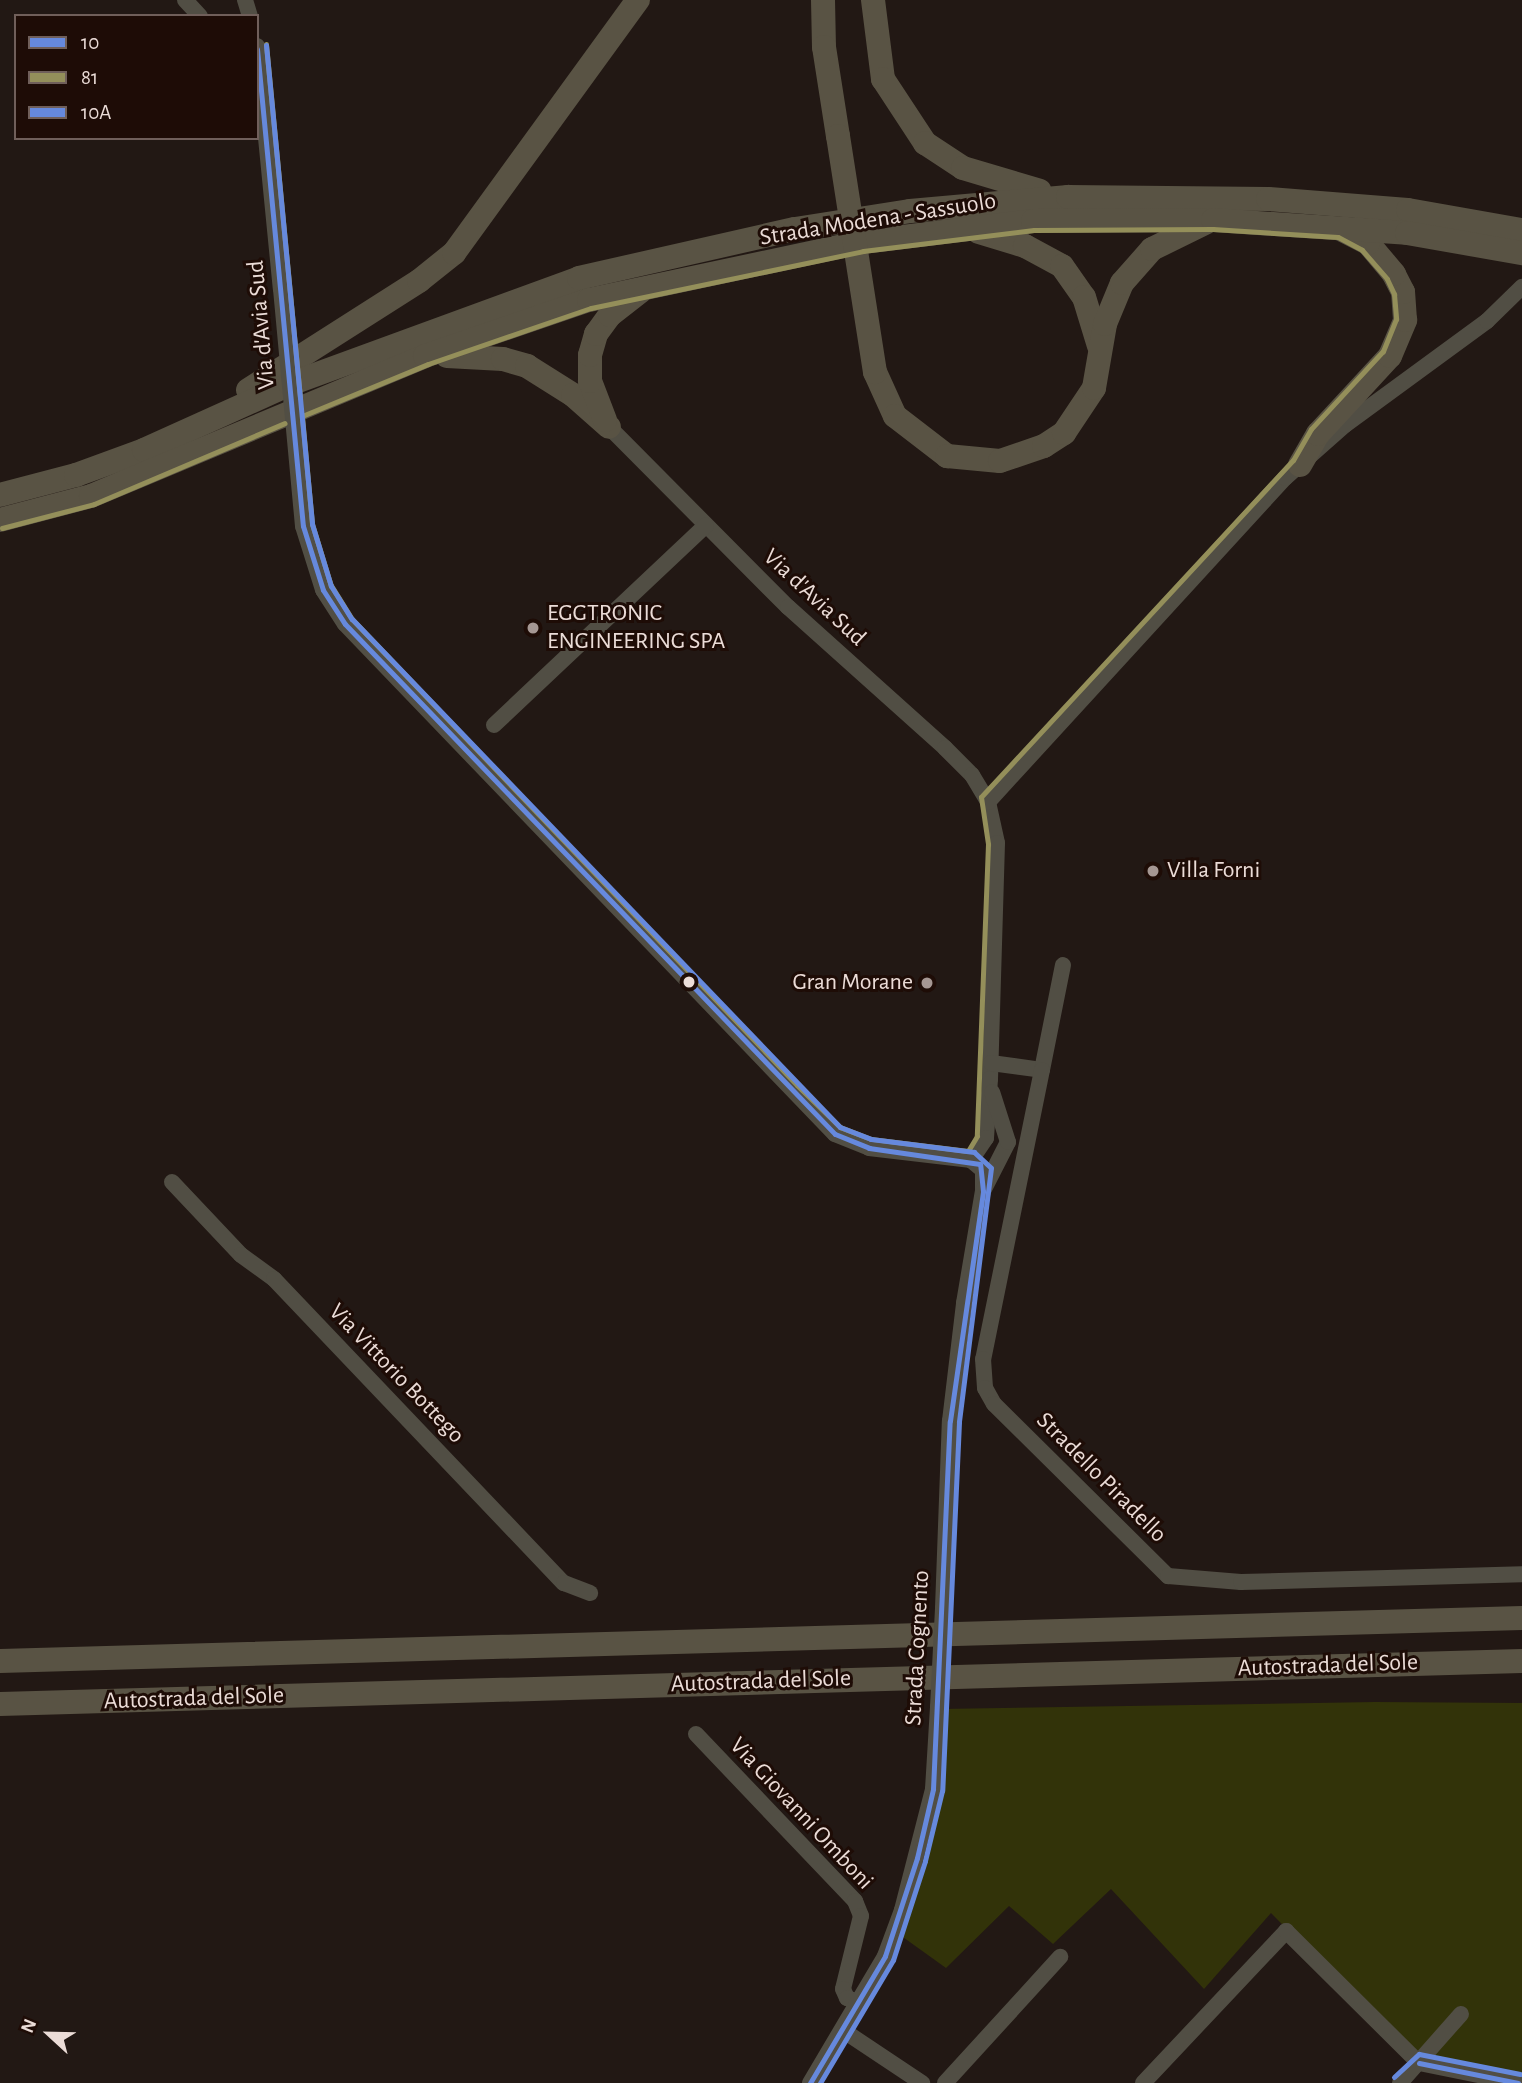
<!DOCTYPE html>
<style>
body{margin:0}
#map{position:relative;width:1522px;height:2083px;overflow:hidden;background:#221814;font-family:"Alegreya Sans",sans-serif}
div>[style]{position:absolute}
.green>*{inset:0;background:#323309}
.minor>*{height:16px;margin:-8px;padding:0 8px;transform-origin:8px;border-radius:8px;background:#514e44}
.highway>*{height:24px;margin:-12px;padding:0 12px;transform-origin:12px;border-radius:12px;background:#595344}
.minor-bridge>*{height:16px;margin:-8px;padding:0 8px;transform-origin:8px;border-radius:8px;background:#514e44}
.highway-bridge>*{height:24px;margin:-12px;padding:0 12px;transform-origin:12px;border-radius:12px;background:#595344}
.bus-1>*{height:5px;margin:-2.5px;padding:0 2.5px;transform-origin:2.5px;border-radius:2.5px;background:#6689dd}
.bus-2>*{height:5px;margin:-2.5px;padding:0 2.5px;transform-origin:2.5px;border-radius:2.5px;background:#948f5a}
.bus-3>*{height:5px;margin:-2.5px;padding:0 2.5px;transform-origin:2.5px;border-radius:2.5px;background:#6689dd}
.dots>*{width:19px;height:19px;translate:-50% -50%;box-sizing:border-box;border:4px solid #1e0c06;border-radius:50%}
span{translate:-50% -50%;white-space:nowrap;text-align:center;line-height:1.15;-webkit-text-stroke:6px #1e0c06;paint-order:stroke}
.street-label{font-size:24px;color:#ebdcd7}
.poi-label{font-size:24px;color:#ebdcd7}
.left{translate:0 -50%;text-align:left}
.right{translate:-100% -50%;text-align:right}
.legend{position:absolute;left:14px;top:14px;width:245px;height:126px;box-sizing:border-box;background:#1e0c06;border:2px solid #705f5a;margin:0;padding:9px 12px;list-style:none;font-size:21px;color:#ebdcd7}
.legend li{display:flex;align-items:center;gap:14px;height:35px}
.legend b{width:35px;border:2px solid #705f5a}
.north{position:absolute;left:14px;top:1999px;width:70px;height:70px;-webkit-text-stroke:5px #1e0c06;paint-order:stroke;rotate:292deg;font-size:19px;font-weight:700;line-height:28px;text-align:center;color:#ebdcd7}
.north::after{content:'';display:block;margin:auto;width:24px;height:32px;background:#ebdcd7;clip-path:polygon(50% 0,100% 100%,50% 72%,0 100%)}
</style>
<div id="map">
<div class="green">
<div style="clip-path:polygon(1375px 1702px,1522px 1703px,1522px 2083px,1418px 2062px,1271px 1913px,1204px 1989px,1111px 1889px,1053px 1944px,1009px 1906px,946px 1968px,900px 1935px,919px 1883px,932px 1822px,941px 1709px)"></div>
</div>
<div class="minor">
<div style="left:185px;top:0;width:22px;rotate:47deg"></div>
<div style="left:245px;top:0;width:17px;rotate:73deg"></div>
<div style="left:257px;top:46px;width:244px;rotate:84.4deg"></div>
<div style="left:609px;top:427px;width:254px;rotate:45.2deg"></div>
<div style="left:788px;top:607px;width:211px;rotate:41.9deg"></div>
<div style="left:945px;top:748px;width:38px;rotate:45deg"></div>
<div style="left:972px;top:775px;width:31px;rotate:59deg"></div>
<div style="left:988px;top:802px;width:42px;rotate:77.6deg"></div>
<div style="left:997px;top:843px;width:236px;rotate:91.7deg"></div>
<div style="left:990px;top:1079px;width:59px;rotate:93.9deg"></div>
<div style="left:986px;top:1138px;width:27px;rotate:124deg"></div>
<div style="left:303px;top:526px;width:67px;rotate:72.6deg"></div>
<div style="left:323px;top:590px;width:40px;rotate:57.1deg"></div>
<div style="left:345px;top:624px;width:707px;rotate:46.15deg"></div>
<div style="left:835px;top:1134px;width:37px;rotate:22deg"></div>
<div style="left:869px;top:1148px;width:103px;rotate:6.7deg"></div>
<div style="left:971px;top:1160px;width:16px;rotate:40deg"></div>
<div style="left:983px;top:1170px;width:21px;rotate:90deg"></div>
<div style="left:494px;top:725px;width:291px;rotate:-43.3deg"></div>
<div style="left:988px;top:802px;width:440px;rotate:-47.5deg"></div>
<div style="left:1285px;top:478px;width:80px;rotate:-41.5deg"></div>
<div style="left:1345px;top:425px;width:176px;rotate:-36.2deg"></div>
<div style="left:1487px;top:321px;width:49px;rotate:-44.2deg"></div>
<div style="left:991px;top:1063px;width:51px;rotate:7.8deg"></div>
<div style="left:1042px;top:1070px;width:107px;rotate:-78.7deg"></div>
<div style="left:1042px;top:1070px;width:295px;rotate:101.5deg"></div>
<div style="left:983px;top:1359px;width:29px;rotate:86deg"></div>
<div style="left:985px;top:1388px;width:18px;rotate:61deg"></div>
<div style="left:994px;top:1404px;width:245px;rotate:44.7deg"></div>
<div style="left:1168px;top:1576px;width:73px;rotate:4.7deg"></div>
<div style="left:1241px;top:1582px;width:281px;rotate:-1.6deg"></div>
<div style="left:172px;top:1182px;width:100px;rotate:46.6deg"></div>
<div style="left:241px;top:1255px;width:41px;rotate:36deg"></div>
<div style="left:274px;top:1279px;width:420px;rotate:46.4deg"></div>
<div style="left:564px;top:1583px;width:28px;rotate:21deg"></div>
<div style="left:943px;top:1608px;width:187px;rotate:-87.9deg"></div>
<div style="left:950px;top:1421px;width:119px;rotate:-83.2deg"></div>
<div style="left:964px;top:1303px;width:114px;rotate:-80.4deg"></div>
<div style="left:983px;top:1191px;width:55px;rotate:-63deg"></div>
<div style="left:1008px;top:1142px;width:52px;rotate:-107.7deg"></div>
<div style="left:696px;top:1734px;width:231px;rotate:46.4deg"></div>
<div style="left:855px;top:1901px;width:16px;rotate:68deg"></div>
<div style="left:861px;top:1916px;width:75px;rotate:103.9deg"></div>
<div style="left:843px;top:1989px;width:10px;rotate:66deg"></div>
<div style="left:847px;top:1998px;width:14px;rotate:21deg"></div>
<div style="left:844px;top:2031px;width:94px;rotate:33.7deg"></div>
<div style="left:1419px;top:2063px;width:101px;rotate:11.4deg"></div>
<div style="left:810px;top:2083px;width:147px;rotate:-59.4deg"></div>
<div style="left:885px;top:1956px;width:49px;rotate:-69.7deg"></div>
<div style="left:902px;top:1910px;width:125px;rotate:-75.6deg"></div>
<div style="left:933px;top:1789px;width:82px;rotate:-86.5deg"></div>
<div style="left:945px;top:2083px;width:171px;rotate:-47.6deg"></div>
<div style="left:1143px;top:2083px;width:209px;rotate:-46.7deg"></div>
<div style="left:1286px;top:1931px;width:187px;rotate:44.8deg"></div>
<div style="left:1400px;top:2083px;width:92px;rotate:-48.5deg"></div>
</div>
<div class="highway">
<div style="left:823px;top:0;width:47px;rotate:88.8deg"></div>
<div style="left:824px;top:47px;width:90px;rotate:81.1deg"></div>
<div style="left:873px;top:0;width:80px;rotate:82.8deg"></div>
<div style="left:883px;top:79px;width:77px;rotate:56.7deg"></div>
<div style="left:925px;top:143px;width:45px;rotate:33.3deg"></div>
<div style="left:963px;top:168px;width:80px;rotate:16.6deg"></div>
<div style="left:979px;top:232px;width:48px;rotate:16.9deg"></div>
<div style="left:1025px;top:246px;width:42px;rotate:28.4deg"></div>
<div style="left:1062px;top:266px;width:38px;rotate:55deg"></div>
<div style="left:1084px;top:297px;width:51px;rotate:73deg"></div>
<div style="left:447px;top:356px;width:56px;rotate:3.1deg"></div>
<div style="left:503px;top:359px;width:25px;rotate:16deg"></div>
<div style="left:527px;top:366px;width:54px;rotate:32.2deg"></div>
<div style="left:573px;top:395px;width:48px;rotate:41.6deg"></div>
<div style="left:875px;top:372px;width:48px;rotate:65.6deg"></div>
<div style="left:895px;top:416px;width:66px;rotate:37.6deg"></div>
<div style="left:947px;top:456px;width:53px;rotate:5.4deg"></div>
<div style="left:1000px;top:461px;width:46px;rotate:-18.8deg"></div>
<div style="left:1044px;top:446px;width:24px;rotate:-33deg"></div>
<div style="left:1064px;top:433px;width:54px;rotate:-56.3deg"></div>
<div style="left:1094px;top:388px;width:65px;rotate:-80.2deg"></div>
<div style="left:1105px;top:324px;width:44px;rotate:-67.5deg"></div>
<div style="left:1122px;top:283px;width:45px;rotate:-48.6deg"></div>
<div style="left:1152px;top:249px;width:59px;rotate:-26.1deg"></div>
<div style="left:248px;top:390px;width:203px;rotate:-32.5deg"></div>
<div style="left:419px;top:281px;width:45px;rotate:-38.7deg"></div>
<div style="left:454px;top:253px;width:313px;rotate:-54deg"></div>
<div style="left:605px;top:420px;width:42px;rotate:-111deg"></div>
<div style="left:590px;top:381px;width:26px;rotate:-90deg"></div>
<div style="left:590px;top:355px;width:22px;rotate:-74deg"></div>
<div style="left:596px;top:334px;width:24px;rotate:-54deg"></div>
<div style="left:610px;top:315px;width:39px;rotate:-38deg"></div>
<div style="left:1300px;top:465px;width:36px;rotate:-60deg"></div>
<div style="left:1318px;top:434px;width:106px;rotate:-47.3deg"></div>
<div style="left:1390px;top:356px;width:39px;rotate:-67deg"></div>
<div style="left:1405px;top:320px;width:28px;rotate:-94deg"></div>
<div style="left:1403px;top:292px;width:20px;rotate:-117deg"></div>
<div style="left:1394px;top:274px;width:40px;rotate:-130deg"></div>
<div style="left:1368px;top:243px;width:28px;rotate:-153deg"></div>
<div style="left:0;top:495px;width:79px;rotate:-14.7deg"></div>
<div style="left:76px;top:475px;width:72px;rotate:-20.2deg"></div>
<div style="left:144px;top:450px;width:160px;rotate:-24.3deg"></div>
<div style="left:290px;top:384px;width:308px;rotate:-20.1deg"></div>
<div style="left:579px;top:278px;width:221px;rotate:-12.8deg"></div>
<div style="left:795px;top:229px;width:116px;rotate:-8.9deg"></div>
<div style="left:910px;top:211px;width:159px;rotate:-5.1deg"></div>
<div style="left:1068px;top:197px;width:200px;rotate:0.6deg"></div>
<div style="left:1268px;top:199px;width:140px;rotate:4.5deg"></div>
<div style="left:1408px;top:210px;width:116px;rotate:10deg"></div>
<div style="left:0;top:520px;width:94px;rotate:-14.8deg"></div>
<div style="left:91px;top:496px;width:362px;rotate:-22.7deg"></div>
<div style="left:425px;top:356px;width:173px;rotate:-18.9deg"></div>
<div style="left:589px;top:300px;width:279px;rotate:-12deg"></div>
<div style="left:862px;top:242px;width:172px;rotate:-7deg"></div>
<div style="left:1033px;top:221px;width:180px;rotate:-0.3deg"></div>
<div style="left:1213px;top:220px;width:194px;rotate:3.8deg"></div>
<div style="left:1407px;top:233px;width:117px;rotate:9.9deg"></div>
<div style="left:0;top:1661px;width:1523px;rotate:-1.62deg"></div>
<div style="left:0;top:1704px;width:1523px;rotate:-1.62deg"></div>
</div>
<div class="minor-bridge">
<div style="left:281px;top:289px;width:238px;rotate:84.7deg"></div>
<div style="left:938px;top:1707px;width:99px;rotate:-87.1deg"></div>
</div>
<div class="highway-bridge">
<div style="left:838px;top:136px;width:239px;rotate:81.1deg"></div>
</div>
<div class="bus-1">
<div style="left:257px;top:49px;width:479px;rotate:84.5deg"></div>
<div style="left:303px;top:526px;width:67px;rotate:72.6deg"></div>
<div style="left:323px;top:590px;width:40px;rotate:57.1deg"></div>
<div style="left:345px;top:624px;width:707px;rotate:46.15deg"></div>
<div style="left:835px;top:1134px;width:37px;rotate:22deg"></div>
<div style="left:869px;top:1148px;width:112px;rotate:8.2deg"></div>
<div style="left:1419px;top:2063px;width:101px;rotate:11.4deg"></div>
<div style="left:810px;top:2083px;width:147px;rotate:-59.4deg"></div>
<div style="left:885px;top:1956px;width:103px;rotate:-71.9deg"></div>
<div style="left:917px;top:1858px;width:71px;rotate:-76.9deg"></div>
<div style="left:933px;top:1789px;width:368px;rotate:-87.4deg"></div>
<div style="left:950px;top:1421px;width:232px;rotate:-81.8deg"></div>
<div style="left:983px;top:1191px;width:27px;rotate:-96deg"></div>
</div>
<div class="bus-2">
<div style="left:266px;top:44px;width:355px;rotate:84.5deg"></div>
<div style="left:1213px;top:229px;width:125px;rotate:3.7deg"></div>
<div style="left:1338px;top:237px;width:27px;rotate:28deg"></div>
<div style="left:1362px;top:250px;width:38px;rotate:49deg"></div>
<div style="left:1387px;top:279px;width:17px;rotate:65deg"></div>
<div style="left:1394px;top:294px;width:25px;rotate:85deg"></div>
<div style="left:1396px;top:319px;width:35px;rotate:112deg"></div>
<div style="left:1383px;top:351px;width:106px;rotate:132.7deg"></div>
<div style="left:1311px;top:429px;width:36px;rotate:120deg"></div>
<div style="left:1293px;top:460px;width:459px;rotate:132.8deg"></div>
<div style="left:981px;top:797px;width:48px;rotate:81.5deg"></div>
<div style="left:988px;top:844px;width:292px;rotate:92.2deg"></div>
<div style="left:977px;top:1136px;width:17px;rotate:121deg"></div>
<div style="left:968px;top:1151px;width:98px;rotate:-172.9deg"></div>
<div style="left:871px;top:1139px;width:33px;rotate:-159deg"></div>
<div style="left:840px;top:1127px;width:60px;rotate:-135.7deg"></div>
<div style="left:797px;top:1085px;width:644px;rotate:-133.68deg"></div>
<div style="left:352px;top:619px;width:39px;rotate:-122deg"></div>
<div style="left:331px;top:586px;width:65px;rotate:-107deg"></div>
<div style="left:312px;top:524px;width:108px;rotate:-95.3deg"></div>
<div style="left:302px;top:416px;width:136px;rotate:-22.4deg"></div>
<div style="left:428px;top:364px;width:172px;rotate:-19deg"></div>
<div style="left:591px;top:308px;width:278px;rotate:-11.8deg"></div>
<div style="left:863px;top:251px;width:172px;rotate:-7deg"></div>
<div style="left:1034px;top:230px;width:179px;rotate:-0.3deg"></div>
<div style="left:2px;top:528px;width:95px;rotate:-14.6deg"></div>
<div style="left:94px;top:504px;width:207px;rotate:-23deg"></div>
</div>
<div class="bus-3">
<div style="left:266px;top:45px;width:481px;rotate:84.5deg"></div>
<div style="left:312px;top:524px;width:65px;rotate:73deg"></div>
<div style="left:331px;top:586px;width:39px;rotate:58deg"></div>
<div style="left:352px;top:619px;width:704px;rotate:46.15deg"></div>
<div style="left:840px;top:1127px;width:33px;rotate:21deg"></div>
<div style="left:871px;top:1139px;width:104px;rotate:7.2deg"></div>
<div style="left:974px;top:1152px;width:23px;rotate:43deg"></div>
<div style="left:991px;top:1168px;width:256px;rotate:97.2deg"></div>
<div style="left:959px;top:1422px;width:369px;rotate:92.6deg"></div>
<div style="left:942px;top:1791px;width:72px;rotate:103.7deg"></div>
<div style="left:925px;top:1861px;width:104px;rotate:107.9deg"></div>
<div style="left:893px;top:1960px;width:143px;rotate:120.7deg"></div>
<div style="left:1394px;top:2077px;width:34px;rotate:-43deg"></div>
<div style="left:1419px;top:2054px;width:103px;rotate:11.2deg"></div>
</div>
<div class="dots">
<div style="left:533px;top:628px;background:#a59793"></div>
<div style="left:1153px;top:871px;background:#a59793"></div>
<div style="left:689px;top:982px;background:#ebdcd7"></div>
<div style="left:927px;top:983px;background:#a59793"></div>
</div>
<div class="street-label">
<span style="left:878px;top:220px;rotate:-9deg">Strada Modena - Sassuolo</span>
<span style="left:262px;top:325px;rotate:-95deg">Via d'Avia Sud</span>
<span style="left:814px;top:598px;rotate:43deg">Via d'Avia Sud</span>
<span style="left:396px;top:1374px;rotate:46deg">Via Vittorio Bottego</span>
<span style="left:1101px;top:1478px;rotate:45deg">Stradello Piradello</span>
<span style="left:918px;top:1648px;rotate:-87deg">Strada Cognento</span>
<span style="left:1328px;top:1666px;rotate:-2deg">Autostrada del Sole</span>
<span style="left:761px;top:1682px;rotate:-2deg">Autostrada del Sole</span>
<span style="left:194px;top:1699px;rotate:-2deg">Autostrada del Sole</span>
<span style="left:801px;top:1814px;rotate:47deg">Via Giovanni Omboni</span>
</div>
<div class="poi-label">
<span class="left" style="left:547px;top:628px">EGGTRONIC<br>ENGINEERING SPA</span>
<span class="left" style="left:1167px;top:871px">Villa Forni</span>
<span class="right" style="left:913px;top:983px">Gran Morane</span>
</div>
<ul class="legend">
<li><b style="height:9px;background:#6689dd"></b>10</li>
<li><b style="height:9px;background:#948f5a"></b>81</li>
<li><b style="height:9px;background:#6689dd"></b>10A</li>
</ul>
<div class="north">N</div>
</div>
